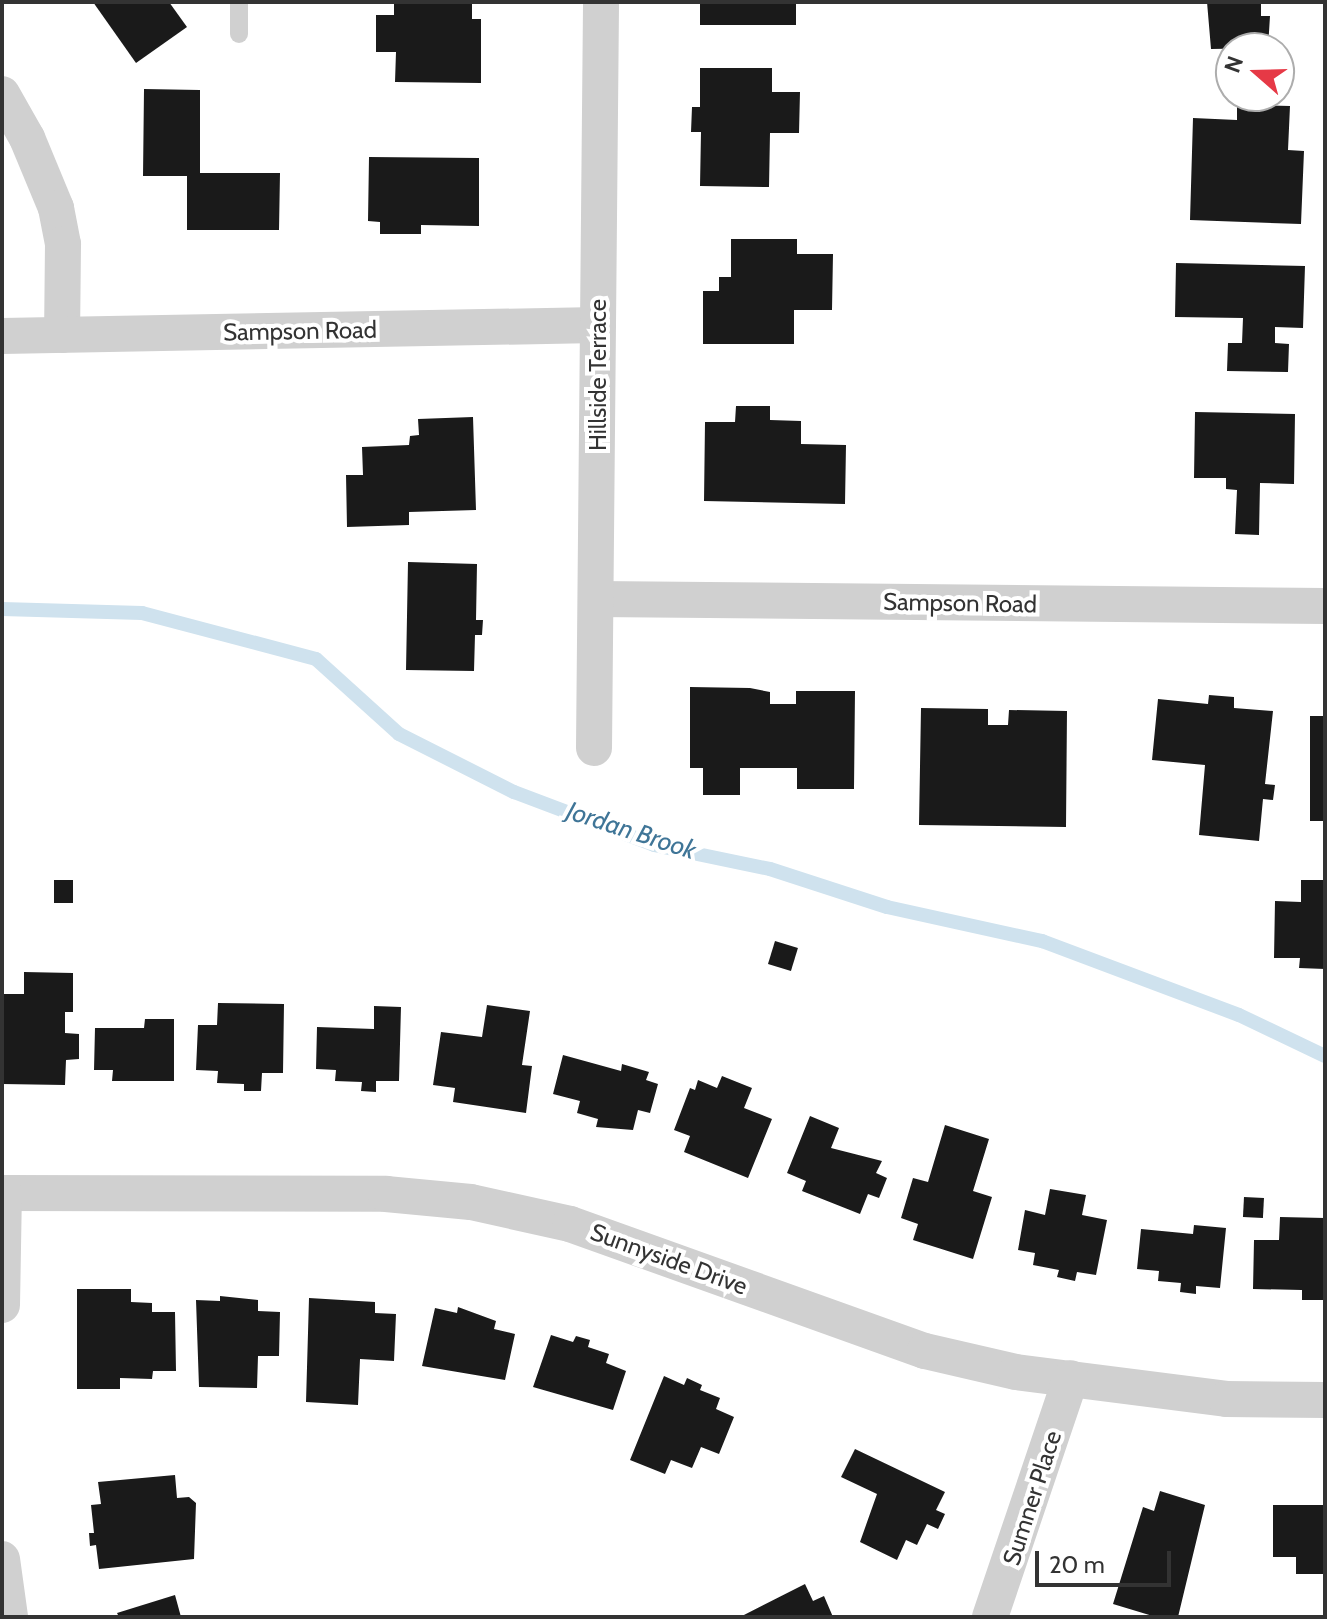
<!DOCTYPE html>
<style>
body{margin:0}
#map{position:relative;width:1327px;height:1619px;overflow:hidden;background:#fff;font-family:Cabin,sans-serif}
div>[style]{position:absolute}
.stream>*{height:14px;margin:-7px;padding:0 7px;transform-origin:7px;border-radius:7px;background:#cfe2ee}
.building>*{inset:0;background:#1a1a1a;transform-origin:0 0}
.service>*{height:18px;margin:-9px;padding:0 9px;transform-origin:9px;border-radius:9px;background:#d0d0d0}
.minor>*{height:36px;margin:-18px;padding:0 18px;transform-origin:18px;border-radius:18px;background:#d0d0d0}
span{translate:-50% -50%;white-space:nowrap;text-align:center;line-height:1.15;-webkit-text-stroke:8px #fff;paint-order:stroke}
.street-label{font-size:24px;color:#333}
.water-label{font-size:26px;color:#3f7597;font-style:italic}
.frame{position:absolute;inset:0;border:4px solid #333;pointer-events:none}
.north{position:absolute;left:1215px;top:32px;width:80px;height:80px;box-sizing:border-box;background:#fff;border:2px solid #adadad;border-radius:50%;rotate:290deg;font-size:22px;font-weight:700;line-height:32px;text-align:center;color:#333}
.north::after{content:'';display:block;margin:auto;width:28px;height:36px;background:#e63946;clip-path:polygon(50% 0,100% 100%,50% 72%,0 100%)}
.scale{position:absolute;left:1035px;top:1551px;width:136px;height:36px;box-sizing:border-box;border:4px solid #333;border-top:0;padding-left:10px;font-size:24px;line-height:28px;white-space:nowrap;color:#333;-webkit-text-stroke:6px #fff;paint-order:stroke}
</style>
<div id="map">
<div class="stream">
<div style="left:2px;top:609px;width:140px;rotate:1.6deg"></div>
<div style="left:142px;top:613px;width:180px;rotate:14.8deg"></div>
<div style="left:316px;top:659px;width:112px;rotate:42.1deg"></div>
<div style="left:399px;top:734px;width:129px;rotate:26.8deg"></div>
<div style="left:514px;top:792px;width:150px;rotate:20.7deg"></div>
<div style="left:654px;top:845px;width:118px;rotate:11.7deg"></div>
<div style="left:770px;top:869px;width:123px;rotate:18deg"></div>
<div style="left:887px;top:907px;width:159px;rotate:12.4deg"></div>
<div style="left:1042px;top:941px;width:210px;rotate:20.6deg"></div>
<div style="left:1239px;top:1015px;width:95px;rotate:25.5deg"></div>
</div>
<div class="building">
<div style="clip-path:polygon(93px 2px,169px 2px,187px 27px,136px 63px)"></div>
<div style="clip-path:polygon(394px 2px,472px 2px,472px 19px,481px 19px,481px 83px,395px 82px,396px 52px,376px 52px,376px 15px,394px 15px)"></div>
<div style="left:700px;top:2px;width:96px;height:23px"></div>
<div style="clip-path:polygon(1207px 2px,1261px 2px,1261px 16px,1270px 16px,1268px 48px,1211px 49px)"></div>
<div style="clip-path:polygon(700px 68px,772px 68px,772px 92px,800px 92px,799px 133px,770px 133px,769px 187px,700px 186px,701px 132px,691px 132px,692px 107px,700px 107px)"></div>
<div style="clip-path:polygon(144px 89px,200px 90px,200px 173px,280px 173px,279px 230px,187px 230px,187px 176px,143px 176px)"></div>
<div style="clip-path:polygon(1237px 105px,1290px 106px,1288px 150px,1304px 151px,1301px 224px,1190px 220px,1193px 118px,1237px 120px)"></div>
<div style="clip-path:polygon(369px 157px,479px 158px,479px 226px,421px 225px,421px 234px,380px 234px,380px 222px,368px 221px)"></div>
<div style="clip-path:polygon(731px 239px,797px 239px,797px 254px,833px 254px,832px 310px,794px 310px,794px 344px,703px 344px,703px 291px,719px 291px,719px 277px,731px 277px)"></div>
<div style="clip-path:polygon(1176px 263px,1305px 266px,1303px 328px,1275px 327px,1275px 343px,1289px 344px,1288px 372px,1227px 371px,1228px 343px,1242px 343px,1243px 318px,1175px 317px)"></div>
<div style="clip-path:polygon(736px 406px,770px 406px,770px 420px,801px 421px,801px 444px,846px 445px,845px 504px,704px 501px,705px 422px,735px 422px)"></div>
<div style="clip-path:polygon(1195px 412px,1295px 414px,1294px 484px,1260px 483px,1259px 535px,1235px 534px,1237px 490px,1226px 489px,1226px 478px,1194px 478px)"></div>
<div style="clip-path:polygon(473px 417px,476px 510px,409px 512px,409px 525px,347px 527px,346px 475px,363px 475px,362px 447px,409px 445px,410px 436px,419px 435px,418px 419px)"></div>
<div style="clip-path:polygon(408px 562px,477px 564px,476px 620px,483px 620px,482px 635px,475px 635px,474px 671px,406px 670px)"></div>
<div style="clip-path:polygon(690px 687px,750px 688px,770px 692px,770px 704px,796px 704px,796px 691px,855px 691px,854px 789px,797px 789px,797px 768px,740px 768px,740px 795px,703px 795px,703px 768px,690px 768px)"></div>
<div style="clip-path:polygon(1209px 695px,1234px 697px,1234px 708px,1273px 711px,1265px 784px,1275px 785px,1273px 800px,1263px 799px,1259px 841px,1199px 835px,1205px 765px,1152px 760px,1158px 699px,1208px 704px)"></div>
<div style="clip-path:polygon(921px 708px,988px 709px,988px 725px,1008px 725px,1009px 710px,1067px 711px,1066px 827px,919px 825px)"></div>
<div style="left:1310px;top:716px;width:15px;height:105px"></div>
<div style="left:73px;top:880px;width:23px;height:19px;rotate:90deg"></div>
<div style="clip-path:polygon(1301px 880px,1325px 880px,1325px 969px,1299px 968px,1300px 958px,1274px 958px,1275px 901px,1301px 902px)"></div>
<div style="left:775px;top:941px;width:24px;height:24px;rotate:17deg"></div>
<div style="clip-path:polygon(24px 972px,73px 973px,73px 1012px,65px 1012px,65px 1033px,79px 1034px,79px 1059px,66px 1060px,65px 1085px,2px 1084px,2px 994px,24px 994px)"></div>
<div style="clip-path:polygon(218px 1003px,284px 1004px,283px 1073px,262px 1073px,261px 1091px,244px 1091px,244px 1084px,217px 1083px,218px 1071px,196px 1070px,198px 1025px,217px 1025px)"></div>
<div style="clip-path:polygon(487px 1005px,530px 1011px,522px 1065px,532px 1066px,526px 1113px,453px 1102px,455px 1088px,433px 1085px,441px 1032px,482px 1037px)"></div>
<div style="clip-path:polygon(374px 1006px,401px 1007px,399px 1081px,376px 1081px,376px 1092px,361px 1091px,362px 1082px,335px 1081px,336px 1070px,316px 1069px,317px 1027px,374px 1029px)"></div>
<div style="clip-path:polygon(145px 1019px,174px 1019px,174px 1081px,112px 1081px,113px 1070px,94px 1070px,95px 1028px,144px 1028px)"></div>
<div style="clip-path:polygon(563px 1055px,621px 1071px,622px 1064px,649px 1072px,646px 1080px,658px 1084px,650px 1113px,638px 1110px,633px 1130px,596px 1127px,598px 1119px,577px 1113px,580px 1101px,553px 1094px)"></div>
<div style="clip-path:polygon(722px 1076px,752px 1088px,744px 1108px,772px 1119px,748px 1178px,684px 1152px,690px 1136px,674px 1130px,690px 1088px,695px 1090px,698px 1080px,717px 1088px)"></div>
<div style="clip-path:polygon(810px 1116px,839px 1128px,831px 1148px,882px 1161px,876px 1173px,887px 1178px,879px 1198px,868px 1194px,860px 1214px,802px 1191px,806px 1181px,787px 1173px)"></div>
<div style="clip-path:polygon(945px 1125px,989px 1139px,973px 1191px,992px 1197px,973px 1259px,913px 1240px,918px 1224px,901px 1218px,913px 1178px,928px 1182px)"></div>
<div style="clip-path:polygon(1050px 1189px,1086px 1195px,1082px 1215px,1107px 1220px,1096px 1275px,1077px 1272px,1075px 1281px,1057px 1277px,1059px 1270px,1033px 1265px,1035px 1253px,1018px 1250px,1025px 1210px,1045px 1215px)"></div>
<div style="left:1244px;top:1197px;width:20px;height:20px;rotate:3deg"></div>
<div style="clip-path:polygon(1280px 1217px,1325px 1218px,1325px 1300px,1302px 1300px,1302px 1290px,1253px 1289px,1254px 1240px,1279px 1240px)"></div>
<div style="clip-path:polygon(1194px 1225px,1226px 1228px,1220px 1288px,1196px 1286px,1196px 1294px,1180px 1292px,1181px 1283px,1158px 1281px,1159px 1271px,1137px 1269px,1141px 1229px,1193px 1234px)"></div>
<div style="clip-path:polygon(77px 1289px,131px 1289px,131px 1302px,152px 1303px,152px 1312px,175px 1312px,176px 1371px,153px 1371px,152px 1379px,120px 1378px,120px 1389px,77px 1389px)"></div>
<div style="clip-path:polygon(220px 1296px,258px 1300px,258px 1311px,280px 1312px,279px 1356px,258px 1356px,257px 1388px,199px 1387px,196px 1300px,220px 1301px)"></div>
<div style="clip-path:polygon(309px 1298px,375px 1302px,375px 1313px,396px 1314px,394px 1361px,360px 1359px,358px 1405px,306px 1402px)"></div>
<div style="clip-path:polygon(458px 1307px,496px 1321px,494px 1329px,515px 1334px,505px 1380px,422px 1366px,435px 1308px,457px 1313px)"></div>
<div style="clip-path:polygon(551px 1335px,573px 1342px,576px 1336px,590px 1340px,588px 1347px,609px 1354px,606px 1363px,626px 1371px,613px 1410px,533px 1387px)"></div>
<div style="clip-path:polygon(664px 1376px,684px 1385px,687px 1378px,702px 1385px,700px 1390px,720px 1398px,716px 1409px,734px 1417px,719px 1454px,701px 1447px,692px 1468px,671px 1460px,665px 1474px,630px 1460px)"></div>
<div style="clip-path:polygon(855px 1449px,945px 1492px,936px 1510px,945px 1514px,938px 1529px,927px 1524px,917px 1545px,906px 1540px,897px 1560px,860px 1542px,877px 1494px,841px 1477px)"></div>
<div style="clip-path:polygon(175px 1475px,177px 1498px,189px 1497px,196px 1503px,194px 1559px,99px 1569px,96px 1545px,90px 1546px,89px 1533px,94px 1533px,91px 1505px,101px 1504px,98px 1482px)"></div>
<div style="clip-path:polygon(1160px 1491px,1205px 1505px,1178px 1617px,1156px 1617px,1113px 1604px,1143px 1507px,1154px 1511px)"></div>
<div style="clip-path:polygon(1273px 1505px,1325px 1505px,1325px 1574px,1296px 1574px,1296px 1557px,1273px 1557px)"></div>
<div style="clip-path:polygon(805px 1584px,813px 1601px,824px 1596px,833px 1617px,740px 1617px)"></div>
<div style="clip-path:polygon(175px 1595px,181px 1617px,119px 1617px,117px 1613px)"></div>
</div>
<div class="service">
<div style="left:239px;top:2px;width:32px;rotate:90deg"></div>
</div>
<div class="minor">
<div style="left:2px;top:94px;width:51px;rotate:60.4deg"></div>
<div style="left:27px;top:138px;width:76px;rotate:67.5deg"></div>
<div style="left:56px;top:208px;width:37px;rotate:79deg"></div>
<div style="left:63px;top:244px;width:91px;rotate:90.6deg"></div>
<div style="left:2px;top:336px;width:596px;rotate:-1.06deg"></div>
<div style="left:596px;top:599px;width:729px;rotate:0.55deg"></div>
<div style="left:594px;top:748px;width:746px;rotate:-89.46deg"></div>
<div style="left:2px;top:1193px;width:384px;rotate:0.1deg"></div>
<div style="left:386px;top:1194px;width:85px;rotate:5.4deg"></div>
<div style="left:471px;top:1202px;width:101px;rotate:12.5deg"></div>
<div style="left:570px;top:1224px;width:377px;rotate:19.7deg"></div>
<div style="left:925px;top:1351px;width:93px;rotate:13deg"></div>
<div style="left:1016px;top:1372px;width:212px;rotate:7.3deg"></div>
<div style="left:1226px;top:1399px;width:99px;rotate:0.6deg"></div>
<div style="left:2px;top:1305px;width:112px;rotate:-89deg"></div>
<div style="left:2px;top:1559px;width:59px;rotate:82.1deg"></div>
<div style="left:990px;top:1617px;width:252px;rotate:-71.3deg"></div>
</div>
<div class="street-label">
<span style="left:300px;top:331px;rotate:-1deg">Sampson Road</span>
<span style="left:598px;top:375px;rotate:-90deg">Hillside Terrace</span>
<span style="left:960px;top:603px;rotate:1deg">Sampson Road</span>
<span style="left:669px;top:1259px;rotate:20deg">Sunnyside Drive</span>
<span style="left:1032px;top:1498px;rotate:-72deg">Sumner Place</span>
</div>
<div class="water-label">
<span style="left:631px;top:831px;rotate:18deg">Jordan Brook</span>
</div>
<div class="frame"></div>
<div class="north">N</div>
<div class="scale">20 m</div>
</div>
